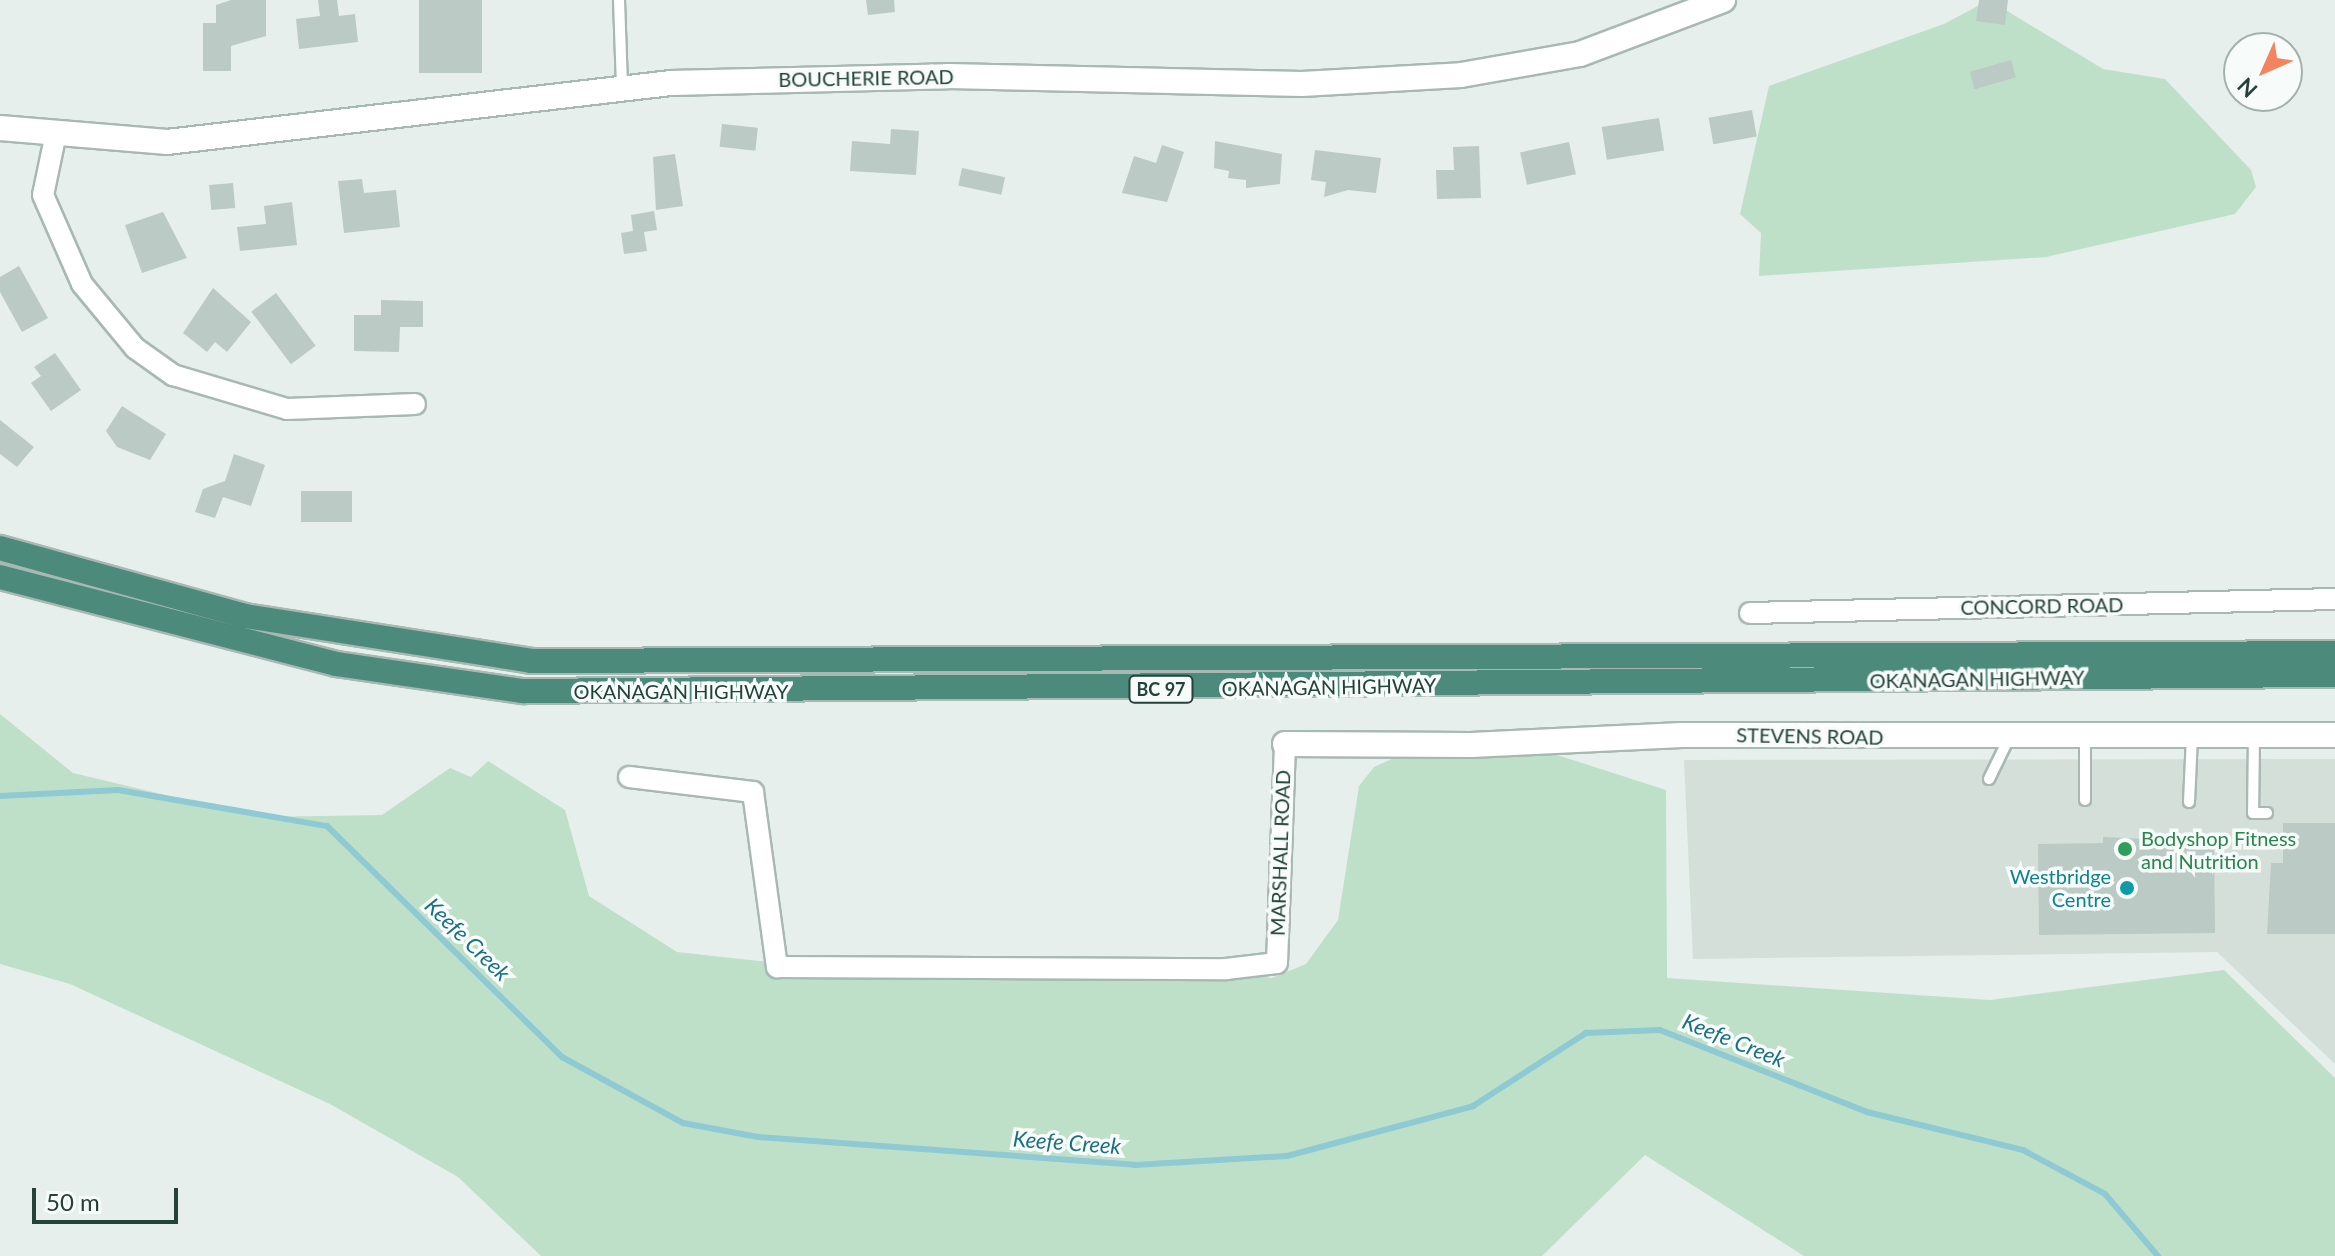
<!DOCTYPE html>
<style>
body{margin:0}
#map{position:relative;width:2335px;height:1256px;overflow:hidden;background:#e6efeb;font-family:Lato,sans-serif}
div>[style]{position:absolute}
.built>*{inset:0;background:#d4dfda}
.green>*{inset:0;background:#bfe0c8}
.stream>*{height:6px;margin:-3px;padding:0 3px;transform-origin:3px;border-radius:3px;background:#8ec9d4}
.building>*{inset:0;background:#bbcac4;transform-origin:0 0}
.roads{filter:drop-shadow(2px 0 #a8b8b2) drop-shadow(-2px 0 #a8b8b2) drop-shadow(0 2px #a8b8b2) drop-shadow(0 -2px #a8b8b2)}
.service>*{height:10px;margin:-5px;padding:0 5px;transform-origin:5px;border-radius:5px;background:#fff}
.minor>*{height:20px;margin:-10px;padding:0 10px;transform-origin:10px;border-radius:10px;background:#fff}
.tertiary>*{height:24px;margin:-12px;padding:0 12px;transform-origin:12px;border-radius:12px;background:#fff}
.secondary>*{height:24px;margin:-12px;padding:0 12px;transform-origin:12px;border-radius:12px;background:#fff}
.trunk>*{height:24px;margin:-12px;padding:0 12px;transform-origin:12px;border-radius:12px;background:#4c8a7c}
.dots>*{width:22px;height:22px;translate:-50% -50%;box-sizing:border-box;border:4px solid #f7fbf9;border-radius:50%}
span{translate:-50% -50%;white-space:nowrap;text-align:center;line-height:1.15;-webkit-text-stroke:7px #f7fbf9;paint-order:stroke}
.shield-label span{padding:2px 6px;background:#f7fbf9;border:2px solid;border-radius:6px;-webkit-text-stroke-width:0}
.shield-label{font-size:18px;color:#24423a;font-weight:700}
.street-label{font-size:20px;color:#24423a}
.leisure-label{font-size:20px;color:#27864d}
.left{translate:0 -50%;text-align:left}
.culture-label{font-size:20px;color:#0d838f}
.right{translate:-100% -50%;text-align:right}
.water-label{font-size:22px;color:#1c6f80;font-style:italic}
.north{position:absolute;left:2223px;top:32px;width:80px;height:80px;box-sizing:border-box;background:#f7fbf9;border:2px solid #a3b1ad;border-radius:50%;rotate:225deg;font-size:22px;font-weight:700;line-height:32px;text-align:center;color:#24423a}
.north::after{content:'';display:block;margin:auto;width:28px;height:36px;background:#f4845f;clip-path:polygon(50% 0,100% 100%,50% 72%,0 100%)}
.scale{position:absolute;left:32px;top:1188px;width:146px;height:36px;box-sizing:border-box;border:4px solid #24423a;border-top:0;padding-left:10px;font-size:24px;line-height:28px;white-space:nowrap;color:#24423a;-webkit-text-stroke:6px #f7fbf9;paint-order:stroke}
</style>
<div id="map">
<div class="built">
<div style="clip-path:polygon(2335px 759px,2335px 1064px,2217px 952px,1693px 959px,1684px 760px)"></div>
</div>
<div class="green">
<div style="clip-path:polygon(1989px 0,2103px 69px,2165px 79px,2251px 170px,2256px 187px,2235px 214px,2046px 257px,1759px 276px,1761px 233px,1740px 214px,1769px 86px,1944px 24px)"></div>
<div style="clip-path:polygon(0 714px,73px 773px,258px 817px,382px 815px,450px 768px,471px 777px,488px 761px,565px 810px,589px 896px,677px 952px,759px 961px,1210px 968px,1272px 978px,1306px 964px,1338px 920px,1359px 786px,1374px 767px,1436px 739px,1551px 753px,1666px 790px,1667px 978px,1990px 1000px,2224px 970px,2335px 1078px,2335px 1256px,1804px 1256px,1645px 1155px,1542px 1256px,541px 1256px,458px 1177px,330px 1104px,70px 984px,0 964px)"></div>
</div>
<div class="stream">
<div style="left:0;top:796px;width:118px;rotate:-2.9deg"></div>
<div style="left:118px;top:790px;width:212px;rotate:9.8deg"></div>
<div style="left:327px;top:826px;width:330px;rotate:44.5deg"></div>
<div style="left:562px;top:1057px;width:138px;rotate:28.6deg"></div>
<div style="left:683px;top:1123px;width:76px;rotate:10.6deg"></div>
<div style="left:758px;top:1137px;width:378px;rotate:4.2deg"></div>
<div style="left:1135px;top:1165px;width:152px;rotate:-3.4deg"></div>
<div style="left:1287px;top:1156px;width:193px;rotate:-15deg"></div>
<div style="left:1473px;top:1106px;width:135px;rotate:-32.9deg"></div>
<div style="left:1586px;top:1033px;width:74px;rotate:-2.3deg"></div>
<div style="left:1660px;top:1030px;width:223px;rotate:21.6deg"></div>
<div style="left:1867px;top:1112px;width:161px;rotate:13.7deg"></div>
<div style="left:2023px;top:1150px;width:93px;rotate:28.2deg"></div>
<div style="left:2105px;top:1194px;width:82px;rotate:49.5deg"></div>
</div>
<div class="building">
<div style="clip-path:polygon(231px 0,266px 0,266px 36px,231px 46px,231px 71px,203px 71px,203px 23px,216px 23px,216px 5px)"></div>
<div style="clip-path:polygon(318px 0,337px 0,339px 16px,355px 14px,358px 42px,299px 49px,296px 19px,320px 16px)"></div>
<div style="left:419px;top:0;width:63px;height:73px"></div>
<div style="clip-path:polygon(866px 0,894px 0,895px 12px,868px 15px)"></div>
<div style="clip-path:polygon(1979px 0,2008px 0,2005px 25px,1976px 21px)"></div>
<div style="left:2011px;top:60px;width:18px;height:43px;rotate:74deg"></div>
<div style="left:1752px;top:110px;width:27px;height:44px;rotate:80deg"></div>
<div style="left:1659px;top:118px;width:33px;height:58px;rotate:81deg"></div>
<div style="left:722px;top:124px;width:36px;height:23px;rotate:6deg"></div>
<div style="clip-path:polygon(891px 129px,919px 131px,916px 175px,850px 171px,852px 141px,890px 144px)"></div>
<div style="clip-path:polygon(1215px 141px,1282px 154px,1280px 184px,1246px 188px,1246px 180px,1228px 178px,1229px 171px,1214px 168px)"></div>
<div style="left:1569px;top:142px;width:33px;height:50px;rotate:78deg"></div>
<div style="clip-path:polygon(1162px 145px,1184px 152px,1167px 202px,1122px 193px,1134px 156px,1156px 163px)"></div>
<div style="clip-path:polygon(1479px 146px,1481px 198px,1437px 199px,1436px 170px,1454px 170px,1453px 147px)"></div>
<div style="clip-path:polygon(1315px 150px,1381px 158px,1376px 193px,1348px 190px,1324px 197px,1326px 182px,1311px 180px)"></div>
<div style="clip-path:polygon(675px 154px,683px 206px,656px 210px,653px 157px)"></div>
<div style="left:962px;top:168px;width:44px;height:18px;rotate:12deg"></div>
<div style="clip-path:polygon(362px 179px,364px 193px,396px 190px,400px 227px,344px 233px,338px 181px)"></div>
<div style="left:233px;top:183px;width:25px;height:24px;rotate:85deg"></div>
<div style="clip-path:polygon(292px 202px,297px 245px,240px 251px,237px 227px,266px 224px,264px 206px)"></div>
<div style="clip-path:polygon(654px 211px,657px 230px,644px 232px,647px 251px,624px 254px,621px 233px,633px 231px,631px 215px)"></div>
<div style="clip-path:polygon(163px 212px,187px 258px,142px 273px,125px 225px)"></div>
<div style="clip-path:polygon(19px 266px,48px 318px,22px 332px,0 292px,0 277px)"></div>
<div style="clip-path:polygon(213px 288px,251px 322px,227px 352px,215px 342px,207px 352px,183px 333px)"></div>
<div style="left:276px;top:293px;width:66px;height:31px;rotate:53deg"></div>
<div style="clip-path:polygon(381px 300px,423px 301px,423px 327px,400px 327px,399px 352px,354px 351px,354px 315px,381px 315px)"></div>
<div style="clip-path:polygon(55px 353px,81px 390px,51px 411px,31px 383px,41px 376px,34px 367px)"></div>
<div style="clip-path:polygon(122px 406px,166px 434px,150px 460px,117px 447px,106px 431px)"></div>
<div style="clip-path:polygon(0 420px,34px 447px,17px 467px,0 454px)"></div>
<div style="clip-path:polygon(234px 454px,265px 465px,251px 506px,223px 497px,215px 518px,195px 512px,203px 489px,225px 481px)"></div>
<div style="left:301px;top:491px;width:51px;height:31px"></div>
<div style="clip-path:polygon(2283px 823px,2335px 823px,2335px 934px,2267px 934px,2271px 863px,2283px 863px)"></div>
<div style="clip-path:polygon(2103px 837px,2214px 842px,2215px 933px,2039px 935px,2038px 844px,2103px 843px)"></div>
</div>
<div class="roads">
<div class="service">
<div style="left:619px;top:0;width:87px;rotate:88deg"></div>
<div style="left:2254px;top:736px;width:77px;rotate:90.7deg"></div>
<div style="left:2253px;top:813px;width:14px"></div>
<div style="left:1989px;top:779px;width:46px;rotate:-64deg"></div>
<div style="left:2085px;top:800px;width:62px;rotate:-90deg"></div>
<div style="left:2189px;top:802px;width:66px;rotate:-87.4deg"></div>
</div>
<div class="minor">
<div style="left:56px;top:133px;width:63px;rotate:101.8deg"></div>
<div style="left:43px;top:195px;width:97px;rotate:66.3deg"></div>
<div style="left:82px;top:284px;width:83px;rotate:50.4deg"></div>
<div style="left:135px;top:348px;width:47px;rotate:35.4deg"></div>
<div style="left:173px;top:375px;width:119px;rotate:16.6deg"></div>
<div style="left:287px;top:409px;width:128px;rotate:-2.2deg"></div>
<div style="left:1750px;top:613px;width:585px;rotate:-1.37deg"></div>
<div style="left:629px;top:777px;width:125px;rotate:6.9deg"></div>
<div style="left:753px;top:792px;width:177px;rotate:82.2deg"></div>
<div style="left:777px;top:967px;width:449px;rotate:0.3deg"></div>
<div style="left:1226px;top:969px;width:51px;rotate:-6.7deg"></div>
<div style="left:1277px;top:963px;width:219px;rotate:-87.9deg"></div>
</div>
<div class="tertiary">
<div style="left:1285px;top:744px;width:186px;rotate:0.3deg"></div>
<div style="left:1471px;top:745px;width:211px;rotate:-2.7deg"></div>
<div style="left:1682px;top:735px;width:653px"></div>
</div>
<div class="secondary">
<div style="left:0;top:128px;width:168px;rotate:4.8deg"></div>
<div style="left:167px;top:142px;width:507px;rotate:-6.68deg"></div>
<div style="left:671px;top:83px;width:277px;rotate:-1.4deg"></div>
<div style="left:948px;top:76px;width:354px;rotate:1.3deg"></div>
<div style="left:1302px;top:84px;width:159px;rotate:-3.2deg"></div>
<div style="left:1461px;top:75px;width:121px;rotate:-10deg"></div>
<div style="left:1580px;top:54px;width:153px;rotate:-20.7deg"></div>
</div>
<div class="trunk">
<div style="left:0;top:548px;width:254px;rotate:15.5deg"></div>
<div style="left:245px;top:616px;width:290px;rotate:8.9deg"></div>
<div style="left:531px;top:661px;width:1804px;rotate:-0.25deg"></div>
<div style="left:0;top:577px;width:348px;rotate:14.5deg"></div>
<div style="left:337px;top:664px;width:188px;rotate:8.3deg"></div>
<div style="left:523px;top:691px;width:1812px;rotate:-0.51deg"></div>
</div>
</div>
<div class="dots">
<div style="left:2125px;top:849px;background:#2e9e5b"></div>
<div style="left:2127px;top:888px;background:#0f9aa8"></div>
</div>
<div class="shield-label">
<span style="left:1161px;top:689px">BC 97</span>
</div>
<div class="street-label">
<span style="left:866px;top:78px;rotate:-1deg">BOUCHERIE ROAD</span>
<span style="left:2042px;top:606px;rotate:-1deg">CONCORD ROAD</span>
<span style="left:1977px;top:679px;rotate:-1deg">OKANAGAN HIGHWAY</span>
<span style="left:1329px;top:687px;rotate:-1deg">OKANAGAN HIGHWAY</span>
<span style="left:681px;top:691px">OKANAGAN HIGHWAY</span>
<span style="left:1810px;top:736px;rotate:1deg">STEVENS ROAD</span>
<span style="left:1280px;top:853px;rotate:-88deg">MARSHALL ROAD</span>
</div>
<div class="leisure-label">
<span class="left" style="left:2141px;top:850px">Bodyshop Fitness<br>and Nutrition</span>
</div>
<div class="culture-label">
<span class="right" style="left:2111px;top:888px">Westbridge<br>Centre</span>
</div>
<div class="water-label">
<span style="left:468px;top:939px;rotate:44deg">Keefe Creek</span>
<span style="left:1734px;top:1040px;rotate:22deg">Keefe Creek</span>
<span style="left:1067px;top:1142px;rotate:4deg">Keefe Creek</span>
</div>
<div class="north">N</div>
<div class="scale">50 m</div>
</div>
